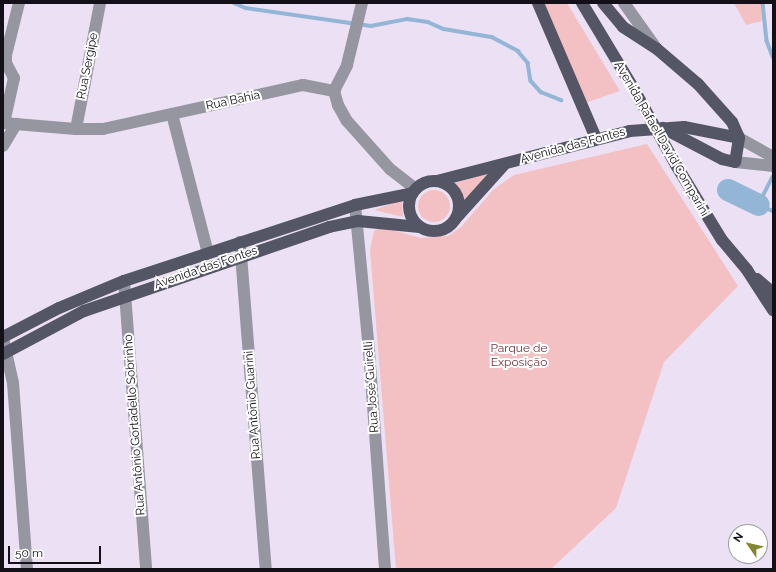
<!DOCTYPE html>
<meta charset="utf-8">
<style>
body{margin:0}
#map{position:relative;width:776px;height:572px;overflow:hidden;background:#ece0f5;font-family:Raleway,sans-serif}
div>[style]{position:absolute}
.green>*{inset:0;background:#f3c1c3}
.round{border-radius:50%}
.stream>*{height:3.5px;margin:-1.75px;padding:0 1.75px;transform-origin:1.75px;border-radius:1.75px;background:#93b6d6}
.river>*{height:22px;margin:-11px;padding:0 11px;transform-origin:11px;border-radius:11px;background:#93b6d6}
.minor>*{height:12px;margin:-6px;padding:0 6px;transform-origin:6px;border-radius:6px;background:#9596a0}
.major>*{height:12px;margin:-6px;padding:0 6px;transform-origin:6px;border-radius:6px;background:#545666}
.major>.ring{margin:-6px;padding:0;box-sizing:content-box;background:none;border:12px solid #545666;border-radius:50%}
.major-bridge>*{height:12px;margin:-6px;padding:0 6px;transform-origin:6px;border-radius:6px;background:#545666}
span{translate:-50% -50%;white-space:nowrap;text-align:center;line-height:1.15;-webkit-text-stroke:4px #fff;paint-order:stroke}
.street-label{font-size:12px;color:#141017}
.park-label{font-size:12px;color:#72323a}
.frame{position:absolute;inset:0;border:4px solid #141017;pointer-events:none}
.north{position:absolute;left:728px;top:524px;width:40px;height:40px;box-sizing:border-box;background:#fff;border:1px solid #a19fa2;border-radius:50%;rotate:304deg;font-size:11px;font-weight:700;line-height:16px;text-align:center;color:#141017}
.north::after{content:'';display:block;margin:auto;width:14px;height:18px;background:#84852f;clip-path:polygon(50% 0,100% 100%,50% 72%,0 100%)}
.scale{position:absolute;left:8px;top:546px;width:93px;height:18px;box-sizing:border-box;border:2px solid #141017;border-top:0;padding-left:5px;font-size:12px;line-height:14px;white-space:nowrap;color:#141017;-webkit-text-stroke:3px #fff;paint-order:stroke}
</style>
<div id="map">
<div class="green">
<div style="clip-path:polygon(542px 3px,567px 3px,620px 91px,585px 103px)"></div>
<div style="clip-path:polygon(734px 3px,761px 3px,762px 21px,746px 25px)"></div>
<div style="clip-path:polygon(647px 144px,738px 286px,664px 362px,616px 508px,551px 569px,396px 569px,370px 250px,374px 231px,379px 228px,389px 229px,421px 238px,448px 236px,461px 227px,493px 190px,514px 175px)"></div>
<div style="clip-path:polygon(493px 172px,464px 201px,455px 183px)"></div>
<div class="round" style="left:418px;top:190px;width:32px;height:32px"></div>
<div style="clip-path:polygon(402px 200px,403px 217px,374px 210px)"></div>
</div>
<div class="stream">
<div style="left:234px;top:3px;width:13px;rotate:23deg"></div>
<div style="left:246px;top:8px;width:126px;rotate:8.2deg"></div>
<div style="left:371px;top:26px;width:37px;rotate:-11deg"></div>
<div style="left:407px;top:19px;width:21px;rotate:8deg"></div>
<div style="left:428px;top:22px;width:17px;rotate:24deg"></div>
<div style="left:444px;top:29px;width:49px;rotate:9.5deg"></div>
<div style="left:492px;top:37px;width:30px;rotate:28deg"></div>
<div style="left:518px;top:51px;width:16px;rotate:50deg"></div>
<div style="left:528px;top:63px;width:18px;rotate:81deg"></div>
<div style="left:531px;top:81px;width:15px;rotate:48deg"></div>
<div style="left:541px;top:92px;width:22px;rotate:22deg"></div>
<div style="left:763px;top:3px;width:38px;rotate:84deg"></div>
<div style="left:767px;top:41px;width:17px;rotate:69deg"></div>
<div style="left:773px;top:177px;width:31px;rotate:117deg"></div>
<div style="left:759px;top:205px;width:15px;rotate:23deg"></div>
</div>
<div class="river">
<div style="left:728px;top:190px;width:34px;rotate:26deg"></div>
</div>
<div class="minor">
<div style="left:624px;top:3px;width:55px;rotate:54.6deg"></div>
<div style="left:334px;top:91px;width:15px;rotate:74deg"></div>
<div style="left:338px;top:105px;width:18px;rotate:61deg"></div>
<div style="left:347px;top:121px;width:64px;rotate:48.1deg"></div>
<div style="left:390px;top:169px;width:33px;rotate:38deg"></div>
<div style="left:334px;top:91px;width:29px;rotate:-63deg"></div>
<div style="left:347px;top:65px;width:64px;rotate:-76.4deg"></div>
<div style="left:172px;top:114px;width:144px;rotate:75.5deg"></div>
<div style="left:3px;top:123px;width:73px;rotate:4.7deg"></div>
<div style="left:76px;top:129px;width:27px"></div>
<div style="left:103px;top:129px;width:205px;rotate:-12.4deg"></div>
<div style="left:303px;top:85px;width:32px;rotate:11deg"></div>
<div style="left:4px;top:123px;width:46px;rotate:-77.5deg"></div>
<div style="left:14px;top:78px;width:17px;rotate:-118deg"></div>
<div style="left:6px;top:63px;width:8px;rotate:-90deg"></div>
<div style="left:6px;top:55px;width:54px;rotate:-76deg"></div>
<div style="left:76px;top:129px;width:128px;rotate:-79.2deg"></div>
<div style="left:739px;top:138px;width:39px;rotate:29deg"></div>
<div style="left:3px;top:146px;width:26px;rotate:-59deg"></div>
<div style="left:735px;top:162px;width:38px;rotate:6deg"></div>
<div style="left:355px;top:205px;width:147px;rotate:84.5deg"></div>
<div style="left:369px;top:351px;width:219px;rotate:85.8deg"></div>
<div style="left:240px;top:242px;width:328px;rotate:85.5deg"></div>
<div style="left:124px;top:281px;width:289px;rotate:85.6deg"></div>
<div style="left:3px;top:338px;width:46px;rotate:77.5deg"></div>
<div style="left:13px;top:383px;width:187px;rotate:85.7deg"></div>
</div>
<div class="major">
<div style="left:538px;top:3px;width:147px;rotate:66.8deg"></div>
<div style="left:582px;top:3px;width:97px;rotate:58.9deg"></div>
<div style="left:603px;top:3px;width:31px;rotate:50deg"></div>
<div style="left:623px;top:27px;width:40px;rotate:32.9deg"></div>
<div style="left:657px;top:49px;width:54px;rotate:40.5deg"></div>
<div style="left:698px;top:84px;width:51px;rotate:48.2deg"></div>
<div style="left:732px;top:122px;width:17px;rotate:66deg"></div>
<div style="left:739px;top:138px;width:24px;rotate:99deg"></div>
<div style="left:735px;top:162px;width:13px;rotate:-167deg"></div>
<div style="left:722px;top:159px;width:67px;rotate:-152.3deg"></div>
<div style="left:676px;top:165px;width:88px;rotate:58.5deg"></div>
<div style="left:722px;top:240px;width:39px;rotate:50deg"></div>
<div style="left:747px;top:270px;width:48px;rotate:57deg"></div>
<div style="left:437px;top:181px;width:199px;rotate:-14.5deg"></div>
<div style="left:630px;top:131px;width:54px;rotate:-4.2deg"></div>
<div style="left:684px;top:127px;width:56px;rotate:11.3deg"></div>
<div class="ring" style="left:409px;top:181px;width:38px;height:38px"></div>
<div style="left:457px;top:217px;width:69px;rotate:-48deg"></div>
<div style="left:757px;top:279px;width:21px;rotate:41deg"></div>
<div style="left:3px;top:337px;width:63px;rotate:-27.4deg"></div>
<div style="left:59px;top:308px;width:70px;rotate:-22.6deg"></div>
<div style="left:124px;top:281px;width:243px;rotate:-18.2deg"></div>
<div style="left:355px;top:205px;width:59px;rotate:-11.7deg"></div>
<div style="left:3px;top:354px;width:92px;rotate:-28deg"></div>
<div style="left:84px;top:311px;width:259px;rotate:-18.9deg"></div>
<div style="left:329px;top:227px;width:30px;rotate:-12deg"></div>
<div style="left:358px;top:221px;width:62px;rotate:5.5deg"></div>
</div>
<div class="major-bridge">
<div style="left:632px;top:86px;width:90px;rotate:60.9deg"></div>
</div>
<div class="street-label">
<span style="left:88px;top:66px;rotate:-79deg">Rua Sergipe</span>
<span style="left:233px;top:101px;rotate:-12deg">Rua Bahia</span>
<span style="left:661px;top:139px;rotate:60deg">Avenida Rafael David Comparini</span>
<span style="left:573px;top:146px;rotate:-15deg">Avenida das Fontes</span>
<span style="left:206px;top:268px;rotate:-19deg">Avenida das Fontes</span>
<span style="left:372px;top:387px;rotate:-94deg">Rua José Guirelli</span>
<span style="left:253px;top:405px;rotate:-94deg">Rua Antônio Guarini</span>
<span style="left:135px;top:425px;rotate:-94deg">Rua Antônio Gortadello Sobrinho</span>
</div>
<div class="park-label">
<span style="left:519px;top:356px">Parque de<br>Exposição</span>
</div>
<div class="frame"></div>
<div class="north">N</div>
<div class="scale">50 m</div>
</div>
